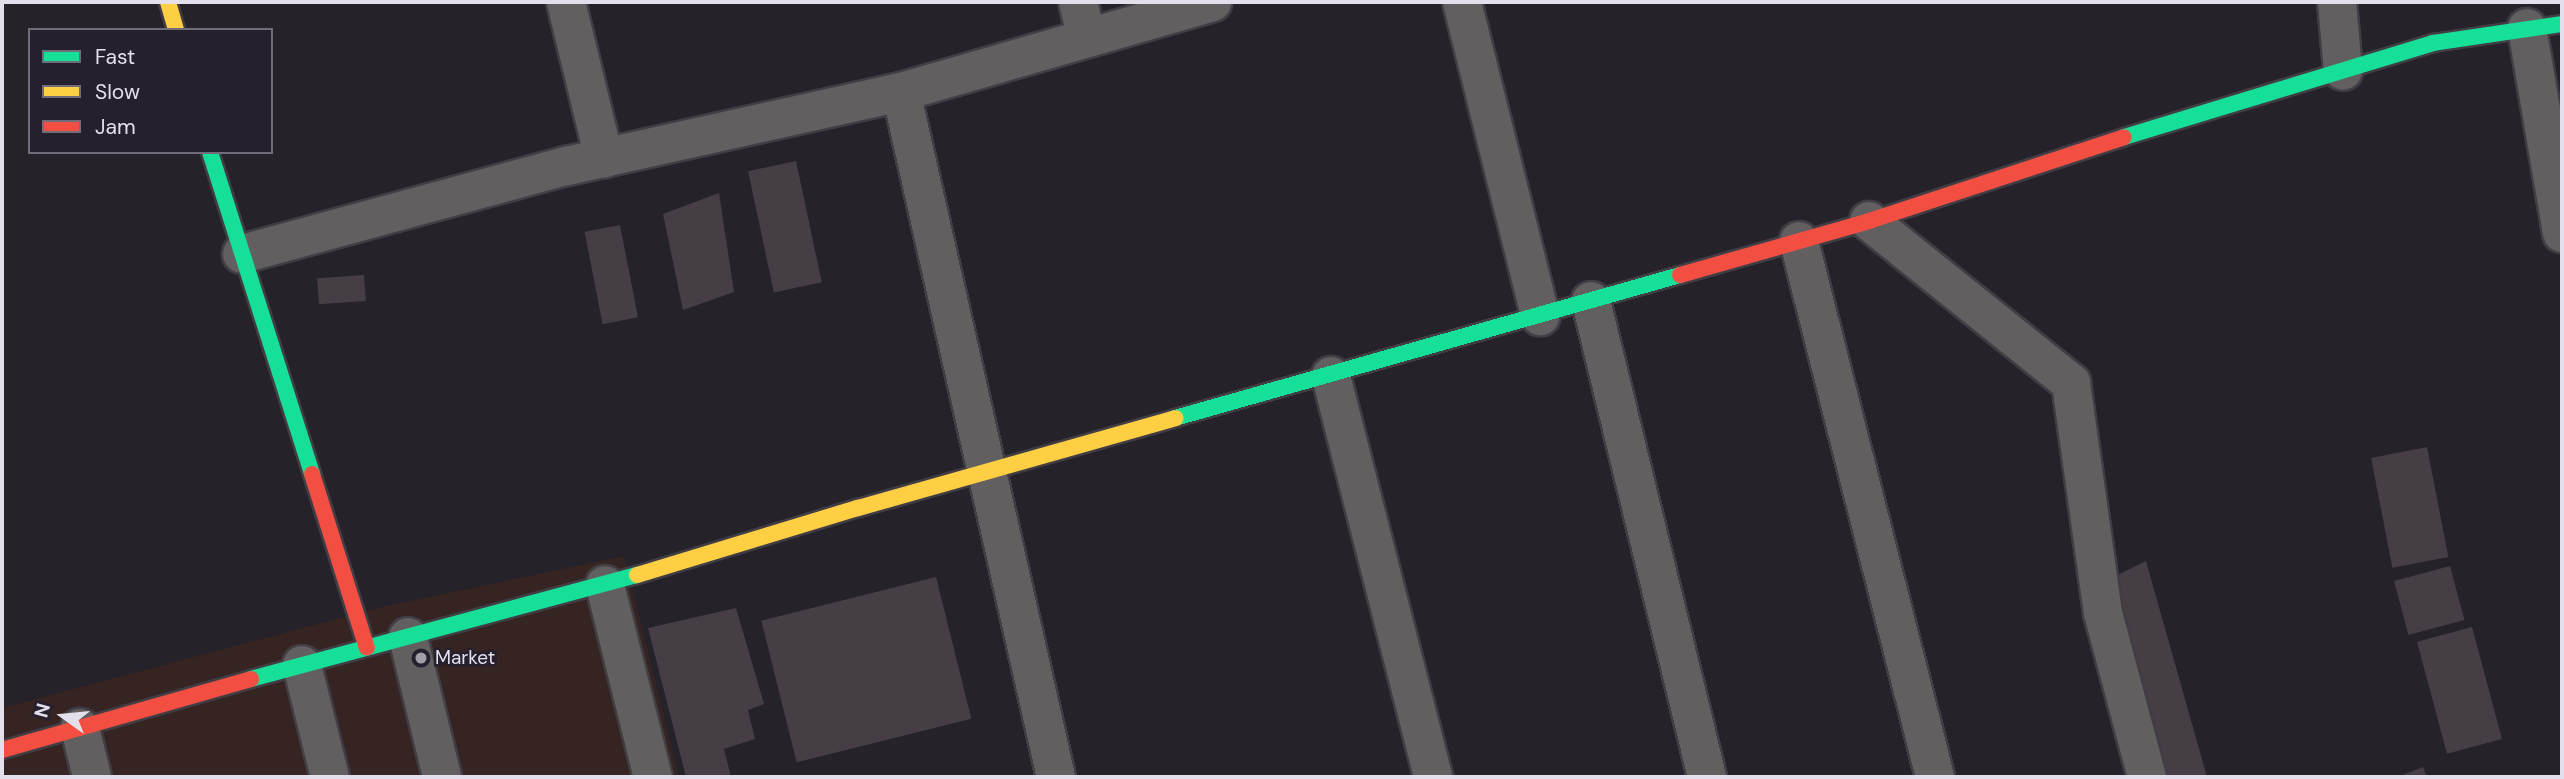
<!DOCTYPE html>
<style>
body{margin:0}
#map{position:relative;width:2564px;height:779px;overflow:hidden;background:#26222a;font-family:"DM Sans",sans-serif}
div>[style]{position:absolute}
.commercial>*{inset:0;background:#352421}
.building>*{inset:0;background:#453e45;transform-origin:0 0}
.roads{filter:drop-shadow(2px 0 #413d44) drop-shadow(-2px 0 #413d44) drop-shadow(0 2px #413d44) drop-shadow(0 -2px #413d44)}
.street>*{height:38px;margin:-19px;padding:0 19px;transform-origin:19px;border-radius:19px;background:#625f60}
.fast>*{height:16px;margin:-8px;padding:0 8px;transform-origin:8px;border-radius:8px;background:#16e098}
.slow>*{height:16px;margin:-8px;padding:0 8px;transform-origin:8px;border-radius:8px;background:#ffcf43}
.jam>*{height:16px;margin:-8px;padding:0 8px;transform-origin:8px;border-radius:8px;background:#f24e42}
.dots>*{width:19px;height:19px;translate:-50% -50%;box-sizing:border-box;border:4px solid #251f2e;border-radius:50%}
span{translate:-50% -50%;white-space:nowrap;text-align:center;line-height:1.15;-webkit-text-stroke:5px #251f2e;paint-order:stroke}
.poi-label{font-size:19px;color:#e4e0eb}
.left{translate:0 -50%;text-align:left}
.frame{position:absolute;inset:0;border:4px solid #e4e0eb;pointer-events:none}
.legend{position:absolute;left:28px;top:28px;width:245px;height:126px;box-sizing:border-box;background:#251f2e;border:2px solid #716c7a;margin:0;padding:9px 12px;list-style:none;font-size:21px;color:#e4e0eb}
.legend li{display:flex;align-items:center;gap:14px;height:35px}
.legend b{width:35px;border:2px solid #716c7a}
.north{position:absolute;left:28px;top:681px;width:70px;height:70px;-webkit-text-stroke:5px #251f2e;paint-order:stroke;rotate:285deg;font-size:19px;font-weight:700;line-height:28px;text-align:center;color:#e4e0eb}
.north::after{content:'';display:block;margin:auto;width:24px;height:32px;background:#e4e0eb;clip-path:polygon(50% 0,100% 100%,50% 72%,0 100%)}
</style>
<div id="map">
<div class="commercial">
<div style="clip-path:polygon(624px 556px,679px 777px,2px 777px,2px 708px,382px 607px)"></div>
</div>
<div class="building">
<div style="left:796px;top:161px;width:124px;height:49px;rotate:78deg"></div>
<div style="clip-path:polygon(719px 193px,734px 292px,683px 310px,663px 214px)"></div>
<div style="left:620px;top:225px;width:94px;height:36px;rotate:79deg"></div>
<div style="left:364px;top:275px;width:26px;height:47px;rotate:86deg"></div>
<div style="left:2427px;top:447px;width:112px;height:57px;rotate:79deg"></div>
<div style="clip-path:polygon(2146px 561px,2207px 777px,2148px 777px,2099px 584px)"></div>
<div style="left:2450px;top:566px;width:56px;height:58px;rotate:75deg"></div>
<div style="left:936px;top:577px;width:146px;height:180px;rotate:76deg"></div>
<div style="clip-path:polygon(736px 608px,764px 704px,748px 710px,755px 739px,724px 749px,731px 777px,686px 777px,648px 628px)"></div>
<div style="left:2472px;top:627px;width:116px;height:57px;rotate:75deg"></div>
<div style="clip-path:polygon(2423px 767px,2427px 777px,2397px 777px)"></div>
</div>
<div class="roads">
<div class="street">
<div style="left:566px;top:2px;width:161px;rotate:76.3deg"></div>
<div style="left:1078px;top:2px;width:37px;rotate:76deg"></div>
<div style="left:1462px;top:2px;width:324px;rotate:76deg"></div>
<div style="left:2337px;top:2px;width:69px;rotate:85deg"></div>
<div style="left:2527px;top:28px;width:208px;rotate:80.3deg"></div>
<div style="left:901px;top:92px;width:702px;rotate:77.25deg"></div>
<div style="left:1869px;top:221px;width:259px;rotate:38.7deg"></div>
<div style="left:2071px;top:383px;width:232px;rotate:82.1deg"></div>
<div style="left:2103px;top:613px;width:170px;rotate:75deg"></div>
<div style="left:1799px;top:241px;width:553px;rotate:75.76deg"></div>
<div style="left:242px;top:254px;width:337px;rotate:-15.2deg"></div>
<div style="left:567px;top:166px;width:342px;rotate:-12.5deg"></div>
<div style="left:901px;top:92px;width:324px;rotate:-16.1deg"></div>
<div style="left:1591px;top:301px;width:490px;rotate:76.3deg"></div>
<div style="left:1331px;top:376px;width:414px;rotate:75.7deg"></div>
<div style="left:605px;top:585px;width:198px;rotate:76deg"></div>
<div style="left:408px;top:637px;width:144px;rotate:76.3deg"></div>
<div style="left:302px;top:665px;width:115px;rotate:76deg"></div>
<div style="left:80px;top:728px;width:50px;rotate:76.2deg"></div>
</div>
<div class="fast">
<div style="left:2124px;top:137px;width:323px;rotate:-16.9deg"></div>
<div style="left:2433px;top:43px;width:130px;rotate:-8.4deg"></div>
<div style="left:210px;top:152px;width:338px;rotate:72.4deg"></div>
<div style="left:1175px;top:418px;width:525px;rotate:-15.81deg"></div>
<div style="left:251px;top:679px;width:400px;rotate:-15.1deg"></div>
</div>
<div class="slow">
<div style="left:168px;top:2px;width:29px;rotate:74deg"></div>
<div style="left:637px;top:575px;width:231px;rotate:-16.9deg"></div>
<div style="left:858px;top:508px;width:330px;rotate:-15.8deg"></div>
</div>
<div class="jam">
<div style="left:1680px;top:275px;width:197px;rotate:-15.9deg"></div>
<div style="left:1869px;top:221px;width:268px;rotate:-18.2deg"></div>
<div style="left:312px;top:474px;width:182px;rotate:72.5deg"></div>
<div style="left:2px;top:750px;width:259px;rotate:-15.9deg"></div>
</div>
</div>
<div class="dots">
<div style="left:421px;top:658px;background:#a29ea7"></div>
</div>
<div class="poi-label">
<span class="left" style="left:435px;top:658px">Market</span>
</div>
<div class="frame"></div>
<ul class="legend">
<li><b style="height:9px;background:#16e098"></b>Fast</li>
<li><b style="height:9px;background:#ffcf43"></b>Slow</li>
<li><b style="height:9px;background:#f24e42"></b>Jam</li>
</ul>
<div class="north">N</div>
</div>
